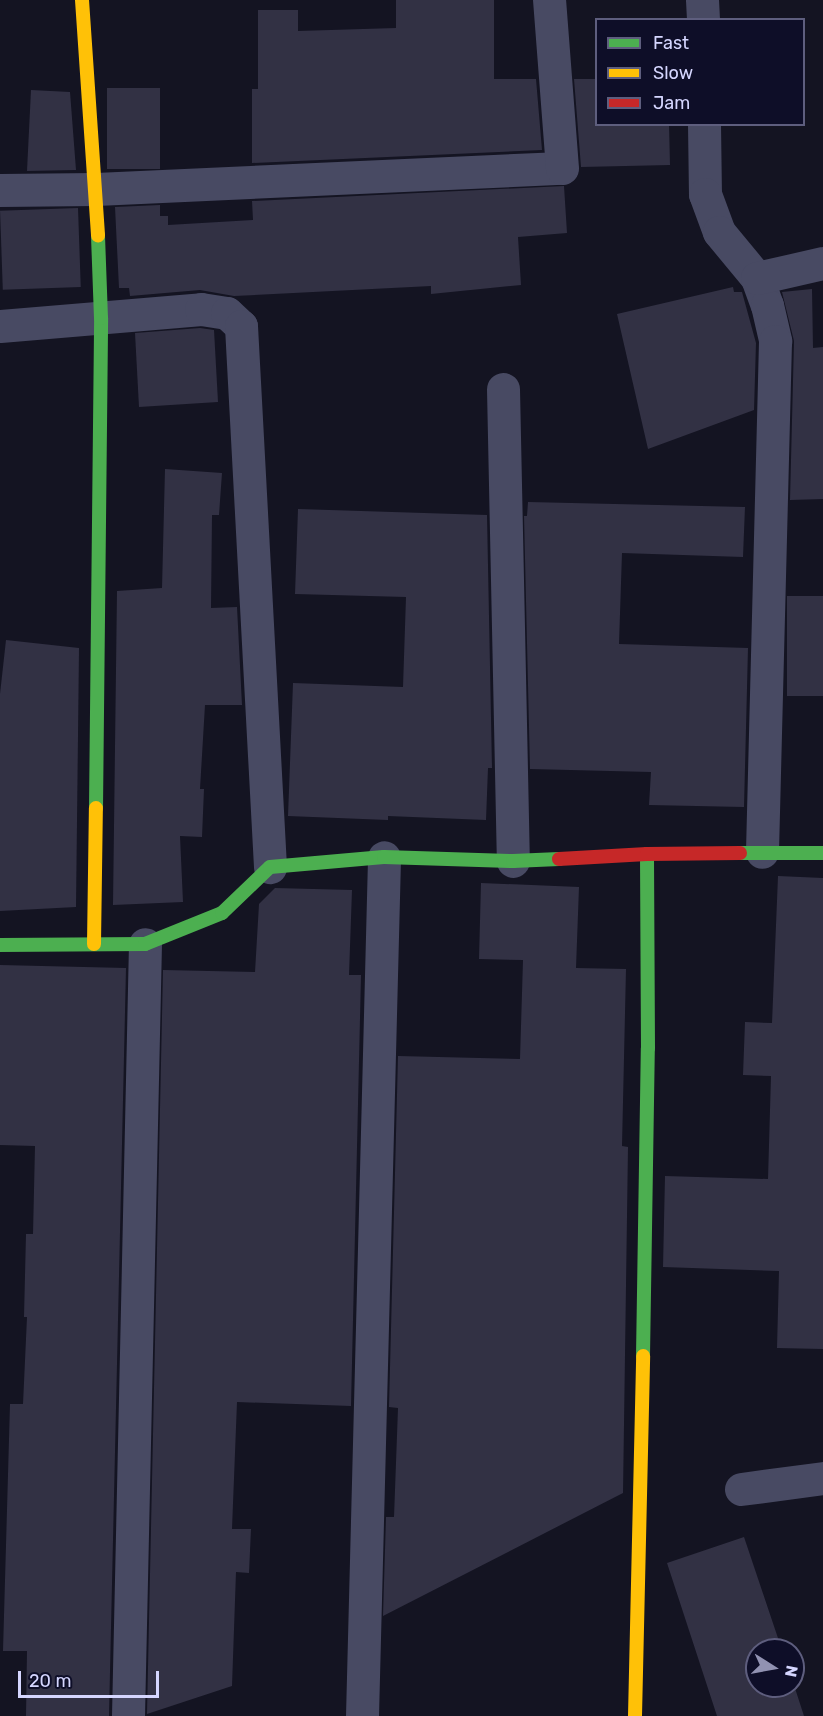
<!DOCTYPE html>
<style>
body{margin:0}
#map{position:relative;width:823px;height:1716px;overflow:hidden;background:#141422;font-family:Rubik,sans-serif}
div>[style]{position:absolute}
.building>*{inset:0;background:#323144;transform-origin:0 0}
.street>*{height:33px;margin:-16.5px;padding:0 16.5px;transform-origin:16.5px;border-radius:16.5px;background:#484a63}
.fast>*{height:14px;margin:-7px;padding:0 7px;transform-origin:7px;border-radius:7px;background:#4caf50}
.slow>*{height:14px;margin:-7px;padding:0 7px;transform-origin:7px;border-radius:7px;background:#ffc107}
.jam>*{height:14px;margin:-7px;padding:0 7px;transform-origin:7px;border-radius:7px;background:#c62828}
span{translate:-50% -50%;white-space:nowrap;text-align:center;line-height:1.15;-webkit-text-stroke:4.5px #0e0e28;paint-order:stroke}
.legend{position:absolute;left:595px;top:18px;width:210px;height:108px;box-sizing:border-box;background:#0e0e28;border:2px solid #5e5e7e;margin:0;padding:8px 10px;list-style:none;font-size:18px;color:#d5d6ff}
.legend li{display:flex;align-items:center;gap:12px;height:30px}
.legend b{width:30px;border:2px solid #5e5e7e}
.north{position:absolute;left:745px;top:1638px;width:60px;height:60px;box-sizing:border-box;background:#0e0e28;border:2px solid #5e5e7e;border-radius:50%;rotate:101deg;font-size:16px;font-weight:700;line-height:24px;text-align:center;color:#d5d6ff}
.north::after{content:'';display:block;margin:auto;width:21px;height:27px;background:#9192b2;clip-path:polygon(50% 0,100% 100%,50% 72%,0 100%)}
.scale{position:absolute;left:18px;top:1671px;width:141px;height:27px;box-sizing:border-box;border:3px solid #d5d6ff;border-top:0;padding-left:8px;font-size:18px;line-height:21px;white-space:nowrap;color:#d5d6ff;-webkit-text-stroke:4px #0e0e28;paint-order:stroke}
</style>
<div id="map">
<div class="building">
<div style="clip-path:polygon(396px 0,494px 0,494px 79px,536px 79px,542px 150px,252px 163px,252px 89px,258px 89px,258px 10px,298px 10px,298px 31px,396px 28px)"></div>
<div style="clip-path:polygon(574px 79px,597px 79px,597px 124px,669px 124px,670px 165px,581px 167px)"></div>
<div style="left:107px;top:88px;width:53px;height:81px"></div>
<div style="clip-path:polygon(31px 90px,70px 92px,76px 170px,27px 171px)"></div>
<div style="clip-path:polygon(564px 186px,567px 233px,518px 237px,521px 285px,431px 294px,431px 286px,234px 296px,200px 290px,130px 296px,129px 288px,119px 288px,115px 207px,160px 205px,160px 216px,168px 216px,168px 225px,253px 220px,252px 201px)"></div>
<div style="left:78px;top:208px;width:79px;height:78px;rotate:88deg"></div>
<div style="clip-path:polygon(733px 287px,734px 292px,742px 292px,756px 343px,754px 410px,648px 449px,617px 314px)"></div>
<div style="clip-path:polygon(812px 289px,813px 348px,823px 347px,823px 499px,790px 500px,794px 341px,782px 292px)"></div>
<div style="clip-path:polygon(200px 328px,214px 330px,218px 402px,139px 407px,135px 333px)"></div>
<div style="clip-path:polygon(165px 469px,222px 473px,219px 515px,212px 515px,211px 608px,237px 607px,242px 705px,205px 705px,200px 789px,204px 789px,202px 837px,180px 836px,183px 902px,113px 905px,117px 591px,162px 588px)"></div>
<div style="clip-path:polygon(528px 502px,745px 507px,743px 557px,622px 553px,619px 644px,748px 648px,744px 807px,649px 805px,651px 772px,530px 769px,524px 516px,527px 516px)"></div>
<div style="clip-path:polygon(298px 509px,487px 515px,492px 768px,488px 768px,486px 820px,388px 816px,388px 820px,288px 816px,293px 683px,403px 687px,406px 597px,295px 594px)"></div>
<div style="left:823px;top:596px;width:100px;height:36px;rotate:90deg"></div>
<div style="clip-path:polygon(6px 640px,79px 648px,76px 907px,0 911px,0 694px)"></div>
<div style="clip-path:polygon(778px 876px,823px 878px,823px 1349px,777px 1348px,779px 1271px,663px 1267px,665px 1176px,768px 1179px,771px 1076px,743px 1075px,745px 1022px,772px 1023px)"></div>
<div style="clip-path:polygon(481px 883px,579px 887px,576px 968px,626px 969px,622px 1146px,628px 1147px,623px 1493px,383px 1616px,386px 1517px,394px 1517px,398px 1408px,389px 1407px,398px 1056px,520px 1059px,523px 960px,479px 959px)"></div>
<div style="clip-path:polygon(275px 888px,352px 890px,349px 975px,361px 975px,351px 1406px,237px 1402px,232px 1529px,251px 1529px,249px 1573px,236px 1572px,232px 1686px,147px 1714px,163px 970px,255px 972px,259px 904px)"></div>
<div style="clip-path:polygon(0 965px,126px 968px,109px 1716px,26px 1716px,27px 1651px,3px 1651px,10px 1404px,23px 1404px,27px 1317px,24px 1317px,26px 1234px,33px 1234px,35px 1146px,0 1145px)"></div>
<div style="clip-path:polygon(744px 1537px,782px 1650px,757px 1650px,757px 1686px,793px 1686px,793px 1682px,804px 1716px,717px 1716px,667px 1563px)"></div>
</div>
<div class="street">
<div style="left:702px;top:0;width:20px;rotate:87deg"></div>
<div style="left:704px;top:124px;width:70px;rotate:89.2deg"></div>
<div style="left:705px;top:194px;width:40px;rotate:69.8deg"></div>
<div style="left:719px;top:232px;width:60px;rotate:50.4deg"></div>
<div style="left:757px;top:278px;width:29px;rotate:70deg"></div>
<div style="left:767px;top:305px;width:37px;rotate:77deg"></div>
<div style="left:775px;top:341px;width:511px;rotate:91.46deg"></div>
<div style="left:0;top:190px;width:96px;rotate:-0.6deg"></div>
<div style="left:96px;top:189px;width:466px;rotate:-2.6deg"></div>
<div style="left:562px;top:168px;width:169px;rotate:-94.4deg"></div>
<div style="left:757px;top:278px;width:68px;rotate:-12.8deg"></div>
<div style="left:0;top:326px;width:202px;rotate:-4.8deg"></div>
<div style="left:201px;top:309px;width:26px;rotate:9deg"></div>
<div style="left:227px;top:313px;width:19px;rotate:43deg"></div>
<div style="left:241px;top:326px;width:542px;rotate:86.93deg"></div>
<div style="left:503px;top:389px;width:472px;rotate:88.8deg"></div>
<div style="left:741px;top:1489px;width:83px;rotate:-7.6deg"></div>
<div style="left:128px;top:1716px;width:772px;rotate:-88.74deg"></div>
<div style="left:362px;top:1716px;width:859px;rotate:-88.53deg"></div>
</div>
<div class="fast">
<div style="left:96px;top:808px;width:490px;rotate:-89.4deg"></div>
<div style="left:101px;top:318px;width:83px;rotate:-92.1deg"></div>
<div style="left:740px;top:853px;width:83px"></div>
<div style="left:0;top:945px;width:145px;rotate:-0.4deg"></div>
<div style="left:145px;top:944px;width:83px;rotate:-21.9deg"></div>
<div style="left:222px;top:913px;width:66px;rotate:-43.8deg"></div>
<div style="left:270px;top:867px;width:114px;rotate:-5deg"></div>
<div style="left:384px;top:857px;width:129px;rotate:1.8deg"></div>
<div style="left:513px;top:861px;width:46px;rotate:-2.5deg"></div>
<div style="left:643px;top:1356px;width:308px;rotate:-89.1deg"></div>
<div style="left:648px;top:1048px;width:194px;rotate:-90.3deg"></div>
</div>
<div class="slow">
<div style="left:82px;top:0;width:236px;rotate:86.1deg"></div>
<div style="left:94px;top:944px;width:136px;rotate:-89.2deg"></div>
<div style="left:635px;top:1716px;width:360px;rotate:-88.7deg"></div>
</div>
<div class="jam">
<div style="left:559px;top:859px;width:88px;rotate:-3.3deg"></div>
<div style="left:647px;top:854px;width:93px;rotate:-0.6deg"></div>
</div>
<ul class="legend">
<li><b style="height:8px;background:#4caf50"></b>Fast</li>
<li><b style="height:8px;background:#ffc107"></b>Slow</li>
<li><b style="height:8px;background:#c62828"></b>Jam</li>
</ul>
<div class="north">N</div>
<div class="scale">20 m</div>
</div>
